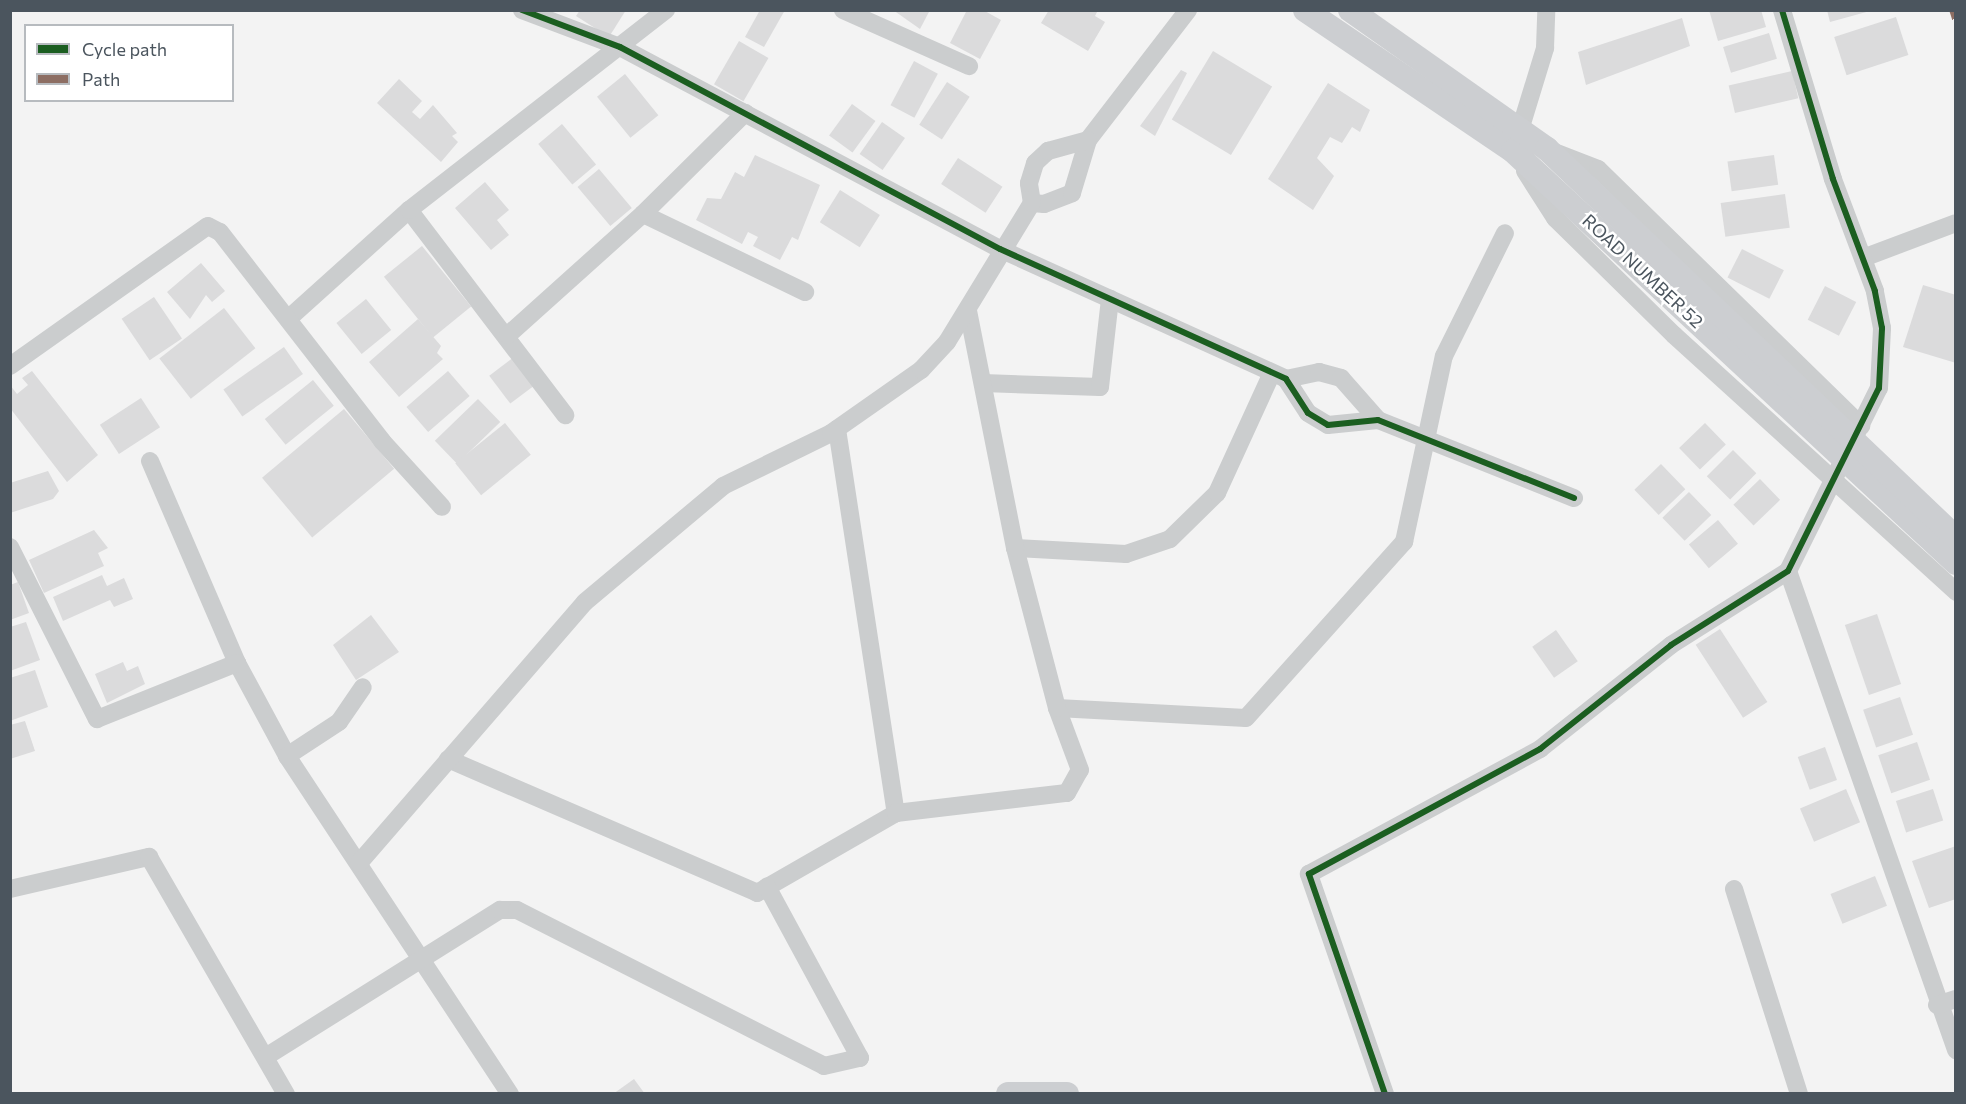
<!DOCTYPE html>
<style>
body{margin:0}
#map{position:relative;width:1966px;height:1104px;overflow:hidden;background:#f3f3f3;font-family:Commissioner,sans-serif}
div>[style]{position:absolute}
.building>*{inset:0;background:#dbdbdc;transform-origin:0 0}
.street>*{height:18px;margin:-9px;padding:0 9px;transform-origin:9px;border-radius:9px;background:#cbcdce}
.secondary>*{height:24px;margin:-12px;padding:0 12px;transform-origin:12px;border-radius:12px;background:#ccced1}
.quiet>*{height:4.5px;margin-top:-2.25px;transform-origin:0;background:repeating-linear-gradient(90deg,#8d6e63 0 9px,transparent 0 13.5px)}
.cycleway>*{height:6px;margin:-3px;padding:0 3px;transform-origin:3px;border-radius:3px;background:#1b5e20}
span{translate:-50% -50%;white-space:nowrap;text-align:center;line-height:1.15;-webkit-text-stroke:5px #fff;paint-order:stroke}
.street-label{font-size:18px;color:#4b555e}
.frame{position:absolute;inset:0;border:12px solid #4b555e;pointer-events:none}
.legend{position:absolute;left:24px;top:24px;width:210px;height:78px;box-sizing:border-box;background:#fff;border:2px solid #b7bbbf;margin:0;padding:8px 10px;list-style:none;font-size:18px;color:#4b555e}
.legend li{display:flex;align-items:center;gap:12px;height:30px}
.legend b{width:30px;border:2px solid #b7bbbf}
</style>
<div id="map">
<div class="building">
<div style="clip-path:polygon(580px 10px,626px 10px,609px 37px,576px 16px)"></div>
<div style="clip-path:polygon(760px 10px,785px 10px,764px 47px,745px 37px)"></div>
<div style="clip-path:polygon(893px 10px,930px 10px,920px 29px)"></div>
<div style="clip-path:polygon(967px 10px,983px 10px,1001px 20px,980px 59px,950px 43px)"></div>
<div style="clip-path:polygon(1049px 10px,1098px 10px,1095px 16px,1105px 22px,1088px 51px,1041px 23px)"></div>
<div style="clip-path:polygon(1709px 10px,1761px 10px,1766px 27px,1718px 41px)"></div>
<div style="clip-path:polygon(1827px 10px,1869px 10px,1870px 11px,1830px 22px)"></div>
<div style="left:1896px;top:17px;width:40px;height:65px;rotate:72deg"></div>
<div style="clip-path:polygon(1682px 18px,1690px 46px,1586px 85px,1578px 52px)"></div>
<div style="left:1769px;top:33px;width:27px;height:48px;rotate:73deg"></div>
<div style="left:739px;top:41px;width:34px;height:50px;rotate:30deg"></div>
<div style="left:1213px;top:51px;width:69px;height:80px;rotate:31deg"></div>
<div style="left:914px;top:61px;width:27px;height:50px;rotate:28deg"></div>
<div style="clip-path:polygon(1181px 70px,1187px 73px,1155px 136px,1140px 126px)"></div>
<div style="left:1792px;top:71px;width:28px;height:65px;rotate:77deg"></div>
<div style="left:625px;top:74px;width:53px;height:36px;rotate:51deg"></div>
<div style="clip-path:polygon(399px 79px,422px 101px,412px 112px,420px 119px,433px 105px,457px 133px,452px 136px,458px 142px,441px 162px,377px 103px)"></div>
<div style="left:947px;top:82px;width:27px;height:51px;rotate:33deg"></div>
<div style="clip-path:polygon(1328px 83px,1370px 110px,1360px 132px,1352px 127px,1342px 143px,1330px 137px,1317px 158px,1334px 176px,1313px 210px,1268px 179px)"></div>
<div style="left:852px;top:104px;width:29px;height:39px;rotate:36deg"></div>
<div style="left:882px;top:122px;width:28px;height:39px;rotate:35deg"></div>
<div style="left:562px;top:124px;width:53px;height:31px;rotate:50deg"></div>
<div style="clip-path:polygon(755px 155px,820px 185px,798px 240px,792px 237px,780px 260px,753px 246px,758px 237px,748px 232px,742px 244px,696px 220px,707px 198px,721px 199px,735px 172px,744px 177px)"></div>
<div style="left:1774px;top:155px;width:30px;height:47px;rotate:82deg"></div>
<div style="left:958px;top:158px;width:53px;height:31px;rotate:33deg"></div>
<div style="left:599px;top:169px;width:51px;height:28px;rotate:50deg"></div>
<div style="clip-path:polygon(485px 182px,509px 210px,497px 220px,509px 235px,491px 250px,455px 208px)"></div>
<div style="left:840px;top:190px;width:47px;height:38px;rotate:32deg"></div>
<div style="left:1785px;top:194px;width:34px;height:65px;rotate:82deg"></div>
<div style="left:422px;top:246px;width:78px;height:49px;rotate:51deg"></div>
<div style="left:1742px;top:249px;width:47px;height:32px;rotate:27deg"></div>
<div style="clip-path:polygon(201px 263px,225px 291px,212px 302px,206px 295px,190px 319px,167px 292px)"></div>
<div style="clip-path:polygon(1923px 285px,1956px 295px,1956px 363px,1903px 347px)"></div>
<div style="left:1825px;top:286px;width:35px;height:38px;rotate:27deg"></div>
<div style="left:154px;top:297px;width:50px;height:39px;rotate:56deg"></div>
<div style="left:366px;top:299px;width:40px;height:38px;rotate:51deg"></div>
<div style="left:224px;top:308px;width:51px;height:82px;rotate:52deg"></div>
<div style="clip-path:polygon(418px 319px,441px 346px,437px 353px,443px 359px,399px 397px,369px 362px)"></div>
<div style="left:284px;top:347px;width:33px;height:74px;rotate:55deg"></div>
<div style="left:514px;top:357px;width:35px;height:31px;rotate:53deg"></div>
<div style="clip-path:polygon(32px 371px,98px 455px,67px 482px,10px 408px,10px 385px,17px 394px,28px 385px,22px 378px)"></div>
<div style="left:448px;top:371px;width:33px;height:55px;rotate:49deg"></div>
<div style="left:313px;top:380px;width:33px;height:62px;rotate:51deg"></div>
<div style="left:141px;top:398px;width:35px;height:49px;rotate:57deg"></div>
<div style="left:478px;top:399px;width:32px;height:60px;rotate:46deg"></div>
<div style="left:344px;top:409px;width:78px;height:107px;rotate:50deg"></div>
<div style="left:505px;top:423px;width:41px;height:64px;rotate:51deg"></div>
<div style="left:1705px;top:423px;width:30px;height:36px;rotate:46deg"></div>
<div style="left:1733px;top:450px;width:33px;height:37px;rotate:45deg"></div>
<div style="left:1661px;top:464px;width:35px;height:37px;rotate:46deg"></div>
<div style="clip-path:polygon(48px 471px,59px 491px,53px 499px,10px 513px,10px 483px)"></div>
<div style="left:1760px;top:479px;width:29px;height:37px;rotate:46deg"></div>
<div style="left:1689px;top:492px;width:32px;height:37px;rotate:46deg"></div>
<div style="left:1718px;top:520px;width:31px;height:38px;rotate:50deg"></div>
<div style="clip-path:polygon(94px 530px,108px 548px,98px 553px,104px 566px,44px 593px,29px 560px)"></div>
<div style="clip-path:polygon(102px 575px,107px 586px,124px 578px,133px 599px,114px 607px,110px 600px,63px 621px,53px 597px)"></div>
<div style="clip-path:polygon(18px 582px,29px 613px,10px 620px,10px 585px)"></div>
<div style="left:1877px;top:614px;width:74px;height:34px;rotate:71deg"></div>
<div style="clip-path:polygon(371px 615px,399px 652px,356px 680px,333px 645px)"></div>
<div style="clip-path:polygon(26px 622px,40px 660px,10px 671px,10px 627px)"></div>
<div style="left:1720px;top:629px;width:87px;height:29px;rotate:57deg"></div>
<div style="left:1556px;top:630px;width:38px;height:29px;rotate:55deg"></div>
<div style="clip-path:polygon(123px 662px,127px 671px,138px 666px,145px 684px,107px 703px,95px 674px)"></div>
<div style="clip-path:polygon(35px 670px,48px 707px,10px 721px,10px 678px)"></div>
<div style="left:1900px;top:697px;width:40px;height:39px;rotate:71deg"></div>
<div style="clip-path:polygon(25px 721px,35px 751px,10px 759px,10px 725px)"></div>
<div style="left:1917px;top:742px;width:40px;height:41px;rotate:71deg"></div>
<div style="left:1825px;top:747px;width:35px;height:29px;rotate:70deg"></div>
<div style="left:1846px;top:789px;width:36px;height:50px;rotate:67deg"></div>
<div style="left:1933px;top:789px;width:33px;height:39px;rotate:72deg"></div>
<div style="clip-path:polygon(1956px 846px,1956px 899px,1929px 908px,1912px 861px)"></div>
<div style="left:1875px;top:876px;width:32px;height:48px;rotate:68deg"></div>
<div style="clip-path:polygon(634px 1079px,645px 1094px,613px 1094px)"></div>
</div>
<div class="street">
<div style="left:522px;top:10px;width:105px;rotate:20.7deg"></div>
<div style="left:620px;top:47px;width:430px;rotate:28deg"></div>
<div style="left:1000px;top:249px;width:314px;rotate:24.4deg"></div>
<div style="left:1286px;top:379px;width:40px;rotate:57.1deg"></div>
<div style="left:1308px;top:413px;width:23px;rotate:31deg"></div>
<div style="left:1328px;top:425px;width:50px;rotate:-5.7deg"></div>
<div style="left:1378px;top:420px;width:211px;rotate:21.7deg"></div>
<div style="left:843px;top:10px;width:138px;rotate:24deg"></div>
<div style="left:1520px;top:130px;width:86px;rotate:-73deg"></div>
<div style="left:1545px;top:48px;width:38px;rotate:-88deg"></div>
<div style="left:1554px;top:152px;width:47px;rotate:21.1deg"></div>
<div style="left:1598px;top:169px;width:368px;rotate:44.3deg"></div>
<div style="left:1525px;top:171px;width:56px;rotate:57.4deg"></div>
<div style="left:1555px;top:218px;width:167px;rotate:44.5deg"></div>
<div style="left:1674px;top:335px;width:382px;rotate:42.3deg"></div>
<div style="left:1032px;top:203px;width:12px;rotate:5deg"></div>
<div style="left:1044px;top:204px;width:30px;rotate:-21deg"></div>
<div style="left:1072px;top:193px;width:55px;rotate:-73.2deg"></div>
<div style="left:1088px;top:140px;width:164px;rotate:-52.4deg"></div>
<div style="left:409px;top:210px;width:258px;rotate:52.7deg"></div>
<div style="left:643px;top:214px;width:180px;rotate:25.7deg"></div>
<div style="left:1863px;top:258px;width:99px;rotate:-20.6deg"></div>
<div style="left:288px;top:319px;width:163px;rotate:-42deg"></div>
<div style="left:409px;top:210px;width:326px;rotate:-37.9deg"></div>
<div style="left:508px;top:335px;width:181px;rotate:-41.9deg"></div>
<div style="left:643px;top:214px;width:144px;rotate:-44.7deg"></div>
<div style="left:10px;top:366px;width:242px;rotate:-35.3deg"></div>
<div style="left:208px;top:226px;width:13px;rotate:27deg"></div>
<div style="left:220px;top:232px;width:264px;rotate:52.2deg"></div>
<div style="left:382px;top:441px;width:89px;rotate:47.7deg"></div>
<div style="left:1286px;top:379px;width:34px;rotate:-12deg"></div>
<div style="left:1319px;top:372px;width:23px;rotate:15deg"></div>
<div style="left:1341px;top:378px;width:56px;rotate:48.6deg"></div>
<div style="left:983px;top:383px;width:117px;rotate:2deg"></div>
<div style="left:1100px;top:387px;width:89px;rotate:-83.5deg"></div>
<div style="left:837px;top:429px;width:389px;rotate:81.3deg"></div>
<div style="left:150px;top:461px;width:220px;rotate:66.7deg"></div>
<div style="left:237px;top:663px;width:106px;rotate:61.7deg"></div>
<div style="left:287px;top:756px;width:405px;rotate:56.6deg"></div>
<div style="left:10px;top:547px;width:193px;rotate:63.2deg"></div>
<div style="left:97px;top:719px;width:151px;rotate:-21.8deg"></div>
<div style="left:1015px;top:548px;width:111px;rotate:3.1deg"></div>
<div style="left:1126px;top:554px;width:46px;rotate:-18.8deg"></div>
<div style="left:1170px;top:539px;width:66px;rotate:-44.4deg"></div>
<div style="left:1217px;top:493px;width:132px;rotate:-65.4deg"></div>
<div style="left:1788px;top:571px;width:508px;rotate:70.67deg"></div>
<div style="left:1057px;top:708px;width:189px;rotate:3deg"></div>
<div style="left:1246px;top:718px;width:237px;rotate:-48.1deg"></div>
<div style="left:1404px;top:542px;width:190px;rotate:-77.9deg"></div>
<div style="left:1444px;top:356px;width:137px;rotate:-63.6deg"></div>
<div style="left:287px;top:756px;width:62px;rotate:-33.2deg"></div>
<div style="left:339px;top:722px;width:42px;rotate:-55.6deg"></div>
<div style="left:448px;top:759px;width:337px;rotate:23.4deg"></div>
<div style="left:757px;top:893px;width:160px;rotate:-29.9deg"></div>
<div style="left:896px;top:813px;width:172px;rotate:-6.7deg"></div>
<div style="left:1067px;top:793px;width:26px;rotate:-61deg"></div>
<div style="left:1080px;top:770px;width:66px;rotate:-110.4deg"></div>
<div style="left:1057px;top:708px;width:165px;rotate:-104.7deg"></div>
<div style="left:1015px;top:548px;width:243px;rotate:-101.2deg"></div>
<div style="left:359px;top:863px;width:345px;rotate:-49.1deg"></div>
<div style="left:585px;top:602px;width:180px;rotate:-40deg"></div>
<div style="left:723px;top:486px;width:120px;rotate:-26.1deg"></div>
<div style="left:831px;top:433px;width:110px;rotate:-35deg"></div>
<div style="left:921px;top:370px;width:38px;rotate:-47deg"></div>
<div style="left:947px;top:342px;width:163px;rotate:-58.6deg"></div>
<div style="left:1032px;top:203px;width:20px;rotate:-99deg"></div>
<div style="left:1029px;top:183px;width:21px;rotate:-73deg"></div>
<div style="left:1035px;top:163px;width:18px;rotate:-43deg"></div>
<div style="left:1048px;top:151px;width:41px;rotate:-15.4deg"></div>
<div style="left:10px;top:889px;width:143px;rotate:-13deg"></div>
<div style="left:149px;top:857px;width:274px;rotate:60deg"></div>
<div style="left:1734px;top:889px;width:215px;rotate:72.4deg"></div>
<div style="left:1937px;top:1005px;width:20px;rotate:-18deg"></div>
<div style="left:267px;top:1056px;width:275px;rotate:-32.1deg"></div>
<div style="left:500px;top:910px;width:17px"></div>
<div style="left:517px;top:910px;width:344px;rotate:26.9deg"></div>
<div style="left:824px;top:1066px;width:37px;rotate:-13deg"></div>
<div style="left:860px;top:1058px;width:195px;rotate:-118.5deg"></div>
<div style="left:1385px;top:1094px;width:233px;rotate:-109.1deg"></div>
<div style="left:1309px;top:874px;width:263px;rotate:-28.4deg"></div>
<div style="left:1540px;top:749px;width:167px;rotate:-38.4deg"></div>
<div style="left:1671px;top:645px;width:138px;rotate:-32.3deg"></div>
<div style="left:1788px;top:571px;width:204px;rotate:-63.6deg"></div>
<div style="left:1879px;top:388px;width:60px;rotate:-87.1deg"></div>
<div style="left:1882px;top:328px;width:38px;rotate:-101deg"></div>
<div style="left:1875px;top:291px;width:120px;rotate:-110.6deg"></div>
<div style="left:1833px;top:179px;width:177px;rotate:-106.8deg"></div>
</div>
<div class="secondary">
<div style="left:1305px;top:10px;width:251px;rotate:34.1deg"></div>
<div style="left:1513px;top:151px;width:605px;rotate:42.92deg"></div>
<div style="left:1350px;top:10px;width:241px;rotate:35.2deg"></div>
<div style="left:1547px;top:149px;width:564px;rotate:43.56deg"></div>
<div style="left:1008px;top:1094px;width:59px"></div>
</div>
<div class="quiet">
<div style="left:1952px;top:10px;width:13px;rotate:72deg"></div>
</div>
<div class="cycleway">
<div style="left:522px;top:10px;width:105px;rotate:20.7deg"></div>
<div style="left:620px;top:47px;width:430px;rotate:28deg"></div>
<div style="left:1000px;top:249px;width:314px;rotate:24.4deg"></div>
<div style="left:1286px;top:379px;width:40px;rotate:57.1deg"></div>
<div style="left:1308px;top:413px;width:23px;rotate:31deg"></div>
<div style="left:1328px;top:425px;width:50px;rotate:-5.7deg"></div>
<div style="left:1378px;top:420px;width:211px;rotate:21.7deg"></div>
<div style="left:1385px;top:1094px;width:233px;rotate:-109.1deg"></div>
<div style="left:1309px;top:874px;width:263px;rotate:-28.4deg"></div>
<div style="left:1540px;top:749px;width:167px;rotate:-38.4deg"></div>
<div style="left:1671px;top:645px;width:138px;rotate:-32.3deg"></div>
<div style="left:1788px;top:571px;width:204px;rotate:-63.6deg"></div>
<div style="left:1879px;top:388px;width:60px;rotate:-87.1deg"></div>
<div style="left:1882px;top:328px;width:38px;rotate:-101deg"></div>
<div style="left:1875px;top:291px;width:120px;rotate:-110.6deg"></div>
<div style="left:1833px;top:179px;width:177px;rotate:-106.8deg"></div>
</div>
<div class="street-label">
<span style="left:1643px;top:271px;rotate:43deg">ROAD NUMBER 52</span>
</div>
<div class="frame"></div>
<ul class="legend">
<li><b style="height:8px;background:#1b5e20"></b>Cycle path</li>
<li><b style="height:8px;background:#8d6e63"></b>Path</li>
</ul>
</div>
